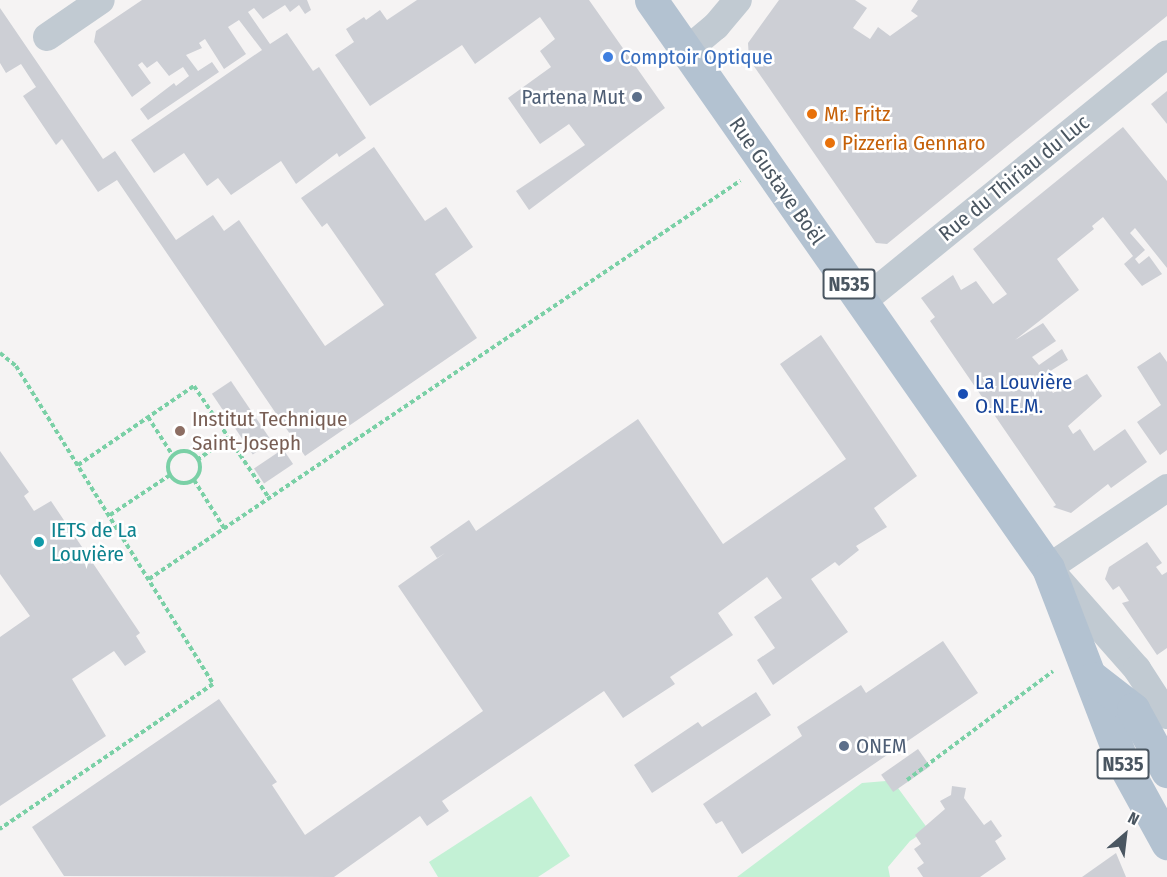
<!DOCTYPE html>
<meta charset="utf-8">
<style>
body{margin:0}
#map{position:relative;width:1167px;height:877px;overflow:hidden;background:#f5f3f3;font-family:"Fira Sans Condensed",sans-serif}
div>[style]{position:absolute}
.green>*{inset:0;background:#c3f1d5}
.building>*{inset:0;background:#cdcfd5;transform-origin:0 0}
.path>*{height:4px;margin-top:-2px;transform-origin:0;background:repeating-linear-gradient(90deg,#7ad0a6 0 4.5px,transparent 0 7.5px)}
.path>.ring{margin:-2px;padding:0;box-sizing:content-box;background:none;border:4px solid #7ad0a6;border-radius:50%}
.street>*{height:28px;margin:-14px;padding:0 14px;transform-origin:14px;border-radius:14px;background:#c1cad2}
.primary>*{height:33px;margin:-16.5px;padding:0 16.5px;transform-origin:16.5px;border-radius:16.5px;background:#b3c2d1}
.dots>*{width:16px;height:16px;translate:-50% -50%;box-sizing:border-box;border:3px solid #fff;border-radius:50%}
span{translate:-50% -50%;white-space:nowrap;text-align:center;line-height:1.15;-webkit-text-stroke:5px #fff;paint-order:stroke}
.shield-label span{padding:2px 4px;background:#fff;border:2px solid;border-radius:4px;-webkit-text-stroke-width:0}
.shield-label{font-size:20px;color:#4a5661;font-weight:700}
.shop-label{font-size:21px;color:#366cbe}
.left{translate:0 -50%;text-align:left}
.service-label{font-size:21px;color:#4e5e75}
.right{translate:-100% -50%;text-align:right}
.food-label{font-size:21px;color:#c56008}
.street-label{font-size:21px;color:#4a5661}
.transit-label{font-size:21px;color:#164399}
.education-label{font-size:21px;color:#785e54}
.culture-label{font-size:21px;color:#0d838f}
.north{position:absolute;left:1095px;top:805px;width:60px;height:60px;-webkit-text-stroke:4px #fff;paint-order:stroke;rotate:28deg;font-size:16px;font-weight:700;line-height:24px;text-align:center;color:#4a5661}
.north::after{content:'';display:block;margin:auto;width:21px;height:27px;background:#4a5661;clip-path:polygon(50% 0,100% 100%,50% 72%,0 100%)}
</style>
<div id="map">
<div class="green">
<div style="clip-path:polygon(886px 781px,898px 788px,928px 829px,910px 841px,888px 867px,890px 877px,737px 877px,862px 783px)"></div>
<div style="clip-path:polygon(531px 796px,570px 856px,538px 877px,438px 877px,429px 862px)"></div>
</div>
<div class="building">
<div style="clip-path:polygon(142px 0,307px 0,311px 10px,305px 14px,299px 5px,290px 12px,285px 5px,263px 19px,254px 8px,248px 12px,270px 44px,287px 33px,313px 71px,319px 67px,366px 138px,339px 157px,337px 153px,296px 184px,281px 161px,231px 195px,218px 178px,207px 186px,184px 153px,154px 173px,131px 140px,262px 50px,239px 20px,228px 27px,246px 54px,224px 69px,205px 39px,199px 43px,202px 48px,186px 55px,198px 71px,212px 62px,219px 72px,148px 120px,140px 109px,174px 83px,176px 86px,189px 76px,183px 67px,169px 76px,157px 61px,147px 68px,142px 62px,138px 65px,151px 83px,132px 97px,94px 42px,96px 31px)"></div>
<div style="clip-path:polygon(417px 0,589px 0,665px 108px,529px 210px,516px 191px,585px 145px,569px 124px,540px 144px,508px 98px,551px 67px,540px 51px,555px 39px,540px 17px,475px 64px,462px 45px,370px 106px,335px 55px,354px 42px,346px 29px,364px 17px,366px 20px,380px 10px,387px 20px)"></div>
<div style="clip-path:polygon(779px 0,855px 0,867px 8px,853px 28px,870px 39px,878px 27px,890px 36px,918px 16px,911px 11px,918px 0,1167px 0,1167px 16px,887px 244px,876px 243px,749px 59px,748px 43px)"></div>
<div style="clip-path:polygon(0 8px,103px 159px,115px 151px,176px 240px,213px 215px,224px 231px,239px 220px,325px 346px,384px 305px,327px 223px,322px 227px,301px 198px,374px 147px,425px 221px,446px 207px,473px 247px,435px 274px,477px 338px,305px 456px,117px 180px,98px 192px,62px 139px,56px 145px,23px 96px,36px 87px,21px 64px,6px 73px,0 63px)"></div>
<div style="clip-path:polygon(1167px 91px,1167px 124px,1151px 104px)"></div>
<div style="clip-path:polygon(1123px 127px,1167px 181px,1167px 268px,1135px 228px,1130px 233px,1145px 250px,1135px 259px,1139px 264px,1149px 256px,1162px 274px,1142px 286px,1124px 264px,1133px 256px,1103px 217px,1092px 226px,1094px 229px,1057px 259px,1079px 290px,1015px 340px,1043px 323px,1056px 341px,1032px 357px,1039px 365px,1062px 349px,1068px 360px,1036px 380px,1039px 384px,1047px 384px,1053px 393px,1087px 374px,1102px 396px,1068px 426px,1073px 434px,1080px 429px,1094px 451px,1125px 429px,1147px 462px,1111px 488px,1108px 484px,1071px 513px,1053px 507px,1056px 505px,930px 321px,935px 317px,921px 298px,953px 275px,961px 290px,976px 281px,993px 304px,1007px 294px,973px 249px)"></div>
<div style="clip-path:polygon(821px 335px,917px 476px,874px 508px,887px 527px,856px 546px,859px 550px,839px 566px,835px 562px,811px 579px,848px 632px,773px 685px,757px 660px,775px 648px,754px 617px,782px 598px,767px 577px,718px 613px,733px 635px,670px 677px,675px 684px,623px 718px,604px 691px,442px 801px,449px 811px,427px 826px,420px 816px,334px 877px,64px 876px,32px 827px,219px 699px,277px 782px,272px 785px,305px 835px,483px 711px,398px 586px,445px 553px,437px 558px,430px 547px,469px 520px,476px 531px,638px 419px,723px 544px,846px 459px,780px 364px)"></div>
<div style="clip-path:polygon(1160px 352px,1167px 362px,1167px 450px,1160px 455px,1137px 422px,1161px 405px,1137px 367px)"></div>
<div style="left:231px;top:381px;width:73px;height:23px;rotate:56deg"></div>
<div style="left:283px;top:449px;width:18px;height:35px;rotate:56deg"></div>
<div style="clip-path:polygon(0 451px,29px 492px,24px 496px,34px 511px,51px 501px,140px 633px,136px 636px,146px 652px,125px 666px,114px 651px,72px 679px,106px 736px,0 806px,0 637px,30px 616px,0 574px)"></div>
<div style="clip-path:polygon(1147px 542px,1162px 563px,1156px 567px,1162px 575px,1167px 572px,1167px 648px,1157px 655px,1122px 603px,1129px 601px,1119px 586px,1113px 590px,1105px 579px,1109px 567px)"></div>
<div style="clip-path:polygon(943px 641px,978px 693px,742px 854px,722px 821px,716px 824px,703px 804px,802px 736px,797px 727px,861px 685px,866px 693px)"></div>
<div style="clip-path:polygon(756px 692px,771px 715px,652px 793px,634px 765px,698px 722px,702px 727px)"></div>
<div style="left:918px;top:749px;width:21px;height:45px;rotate:55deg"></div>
<div style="clip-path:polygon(952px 786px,966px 788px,964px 798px,984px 825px,991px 820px,1002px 836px,995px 841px,1006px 859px,980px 877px,923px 877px,917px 868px,924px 863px,914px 849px,921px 844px,915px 835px,945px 809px,940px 801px,951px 795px)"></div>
<div style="clip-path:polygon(1116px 853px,1126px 877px,1082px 877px)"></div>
</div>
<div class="path">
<div style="left:0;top:353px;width:21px;rotate:39deg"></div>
<div style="left:16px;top:366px;width:374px;rotate:58.2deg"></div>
<div style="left:213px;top:684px;width:258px;rotate:145.8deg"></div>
<div style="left:148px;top:417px;width:46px;rotate:57.3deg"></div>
<div class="ring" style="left:168px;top:451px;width:28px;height:28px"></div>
<div style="left:197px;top:460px;width:39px;rotate:-35deg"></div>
<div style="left:78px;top:465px;width:140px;rotate:-34.3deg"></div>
<div style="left:194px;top:386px;width:135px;rotate:56.2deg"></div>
<div style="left:194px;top:480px;width:57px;rotate:58deg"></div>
<div style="left:110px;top:515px;width:72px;rotate:-33.7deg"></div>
<div style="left:149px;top:579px;width:713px;rotate:-33.96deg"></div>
<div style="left:907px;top:780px;width:182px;rotate:-36.7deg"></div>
</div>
<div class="street">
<div style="left:47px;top:37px;width:65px;rotate:-34.4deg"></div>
<div style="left:686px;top:51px;width:39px;rotate:-40deg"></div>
<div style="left:716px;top:26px;width:34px;rotate:-50deg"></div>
<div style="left:862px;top:302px;width:393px;rotate:-39.1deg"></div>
<div style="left:1167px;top:488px;width:143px;rotate:146.1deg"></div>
<div style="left:1048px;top:568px;width:135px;rotate:48.6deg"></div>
<div style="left:1137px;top:669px;width:55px;rotate:56.9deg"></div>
</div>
<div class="primary">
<div style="left:651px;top:0;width:693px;rotate:55.05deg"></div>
<div style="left:1048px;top:568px;width:207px;rotate:69deg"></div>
<div style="left:1122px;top:761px;width:94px;rotate:61.2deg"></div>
<div style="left:1093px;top:678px;width:51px;rotate:37.8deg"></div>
<div style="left:1133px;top:709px;width:71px;rotate:61.3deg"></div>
</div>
<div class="dots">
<div style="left:608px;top:57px;background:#3f7fe0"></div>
<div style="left:637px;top:97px;background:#5c6f8a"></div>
<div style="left:812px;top:114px;background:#e8710a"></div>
<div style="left:830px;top:143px;background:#e8710a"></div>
<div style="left:963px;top:394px;background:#1a4fb4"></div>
<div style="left:180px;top:431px;background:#8d6e63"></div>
<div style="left:39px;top:542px;background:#0f9aa8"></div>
<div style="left:844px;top:746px;background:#5c6f8a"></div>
</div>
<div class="shield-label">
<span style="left:849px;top:284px">N535</span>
<span style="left:1123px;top:764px">N535</span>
</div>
<div class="shop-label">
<span class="left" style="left:620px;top:57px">Comptoir Optique</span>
</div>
<div class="service-label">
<span class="right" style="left:625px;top:97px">Partena Mut</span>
<span class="left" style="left:856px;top:746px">ONEM</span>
</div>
<div class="food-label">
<span class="left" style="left:824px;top:114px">Mr. Fritz</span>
<span class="left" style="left:842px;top:143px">Pizzeria Gennaro</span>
</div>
<div class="street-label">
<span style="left:1014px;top:178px;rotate:-39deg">Rue du Thiriau du Luc</span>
<span style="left:777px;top:181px;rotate:55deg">Rue Gustave Boël</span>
</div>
<div class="transit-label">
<span class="left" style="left:975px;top:394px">La Louvière<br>O.N.E.M.</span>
</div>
<div class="education-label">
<span class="left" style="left:192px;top:431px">Institut Technique<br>Saint-Joseph</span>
</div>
<div class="culture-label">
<span class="left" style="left:51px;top:542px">IETS de La<br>Louvière</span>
</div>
<div class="north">N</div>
</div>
